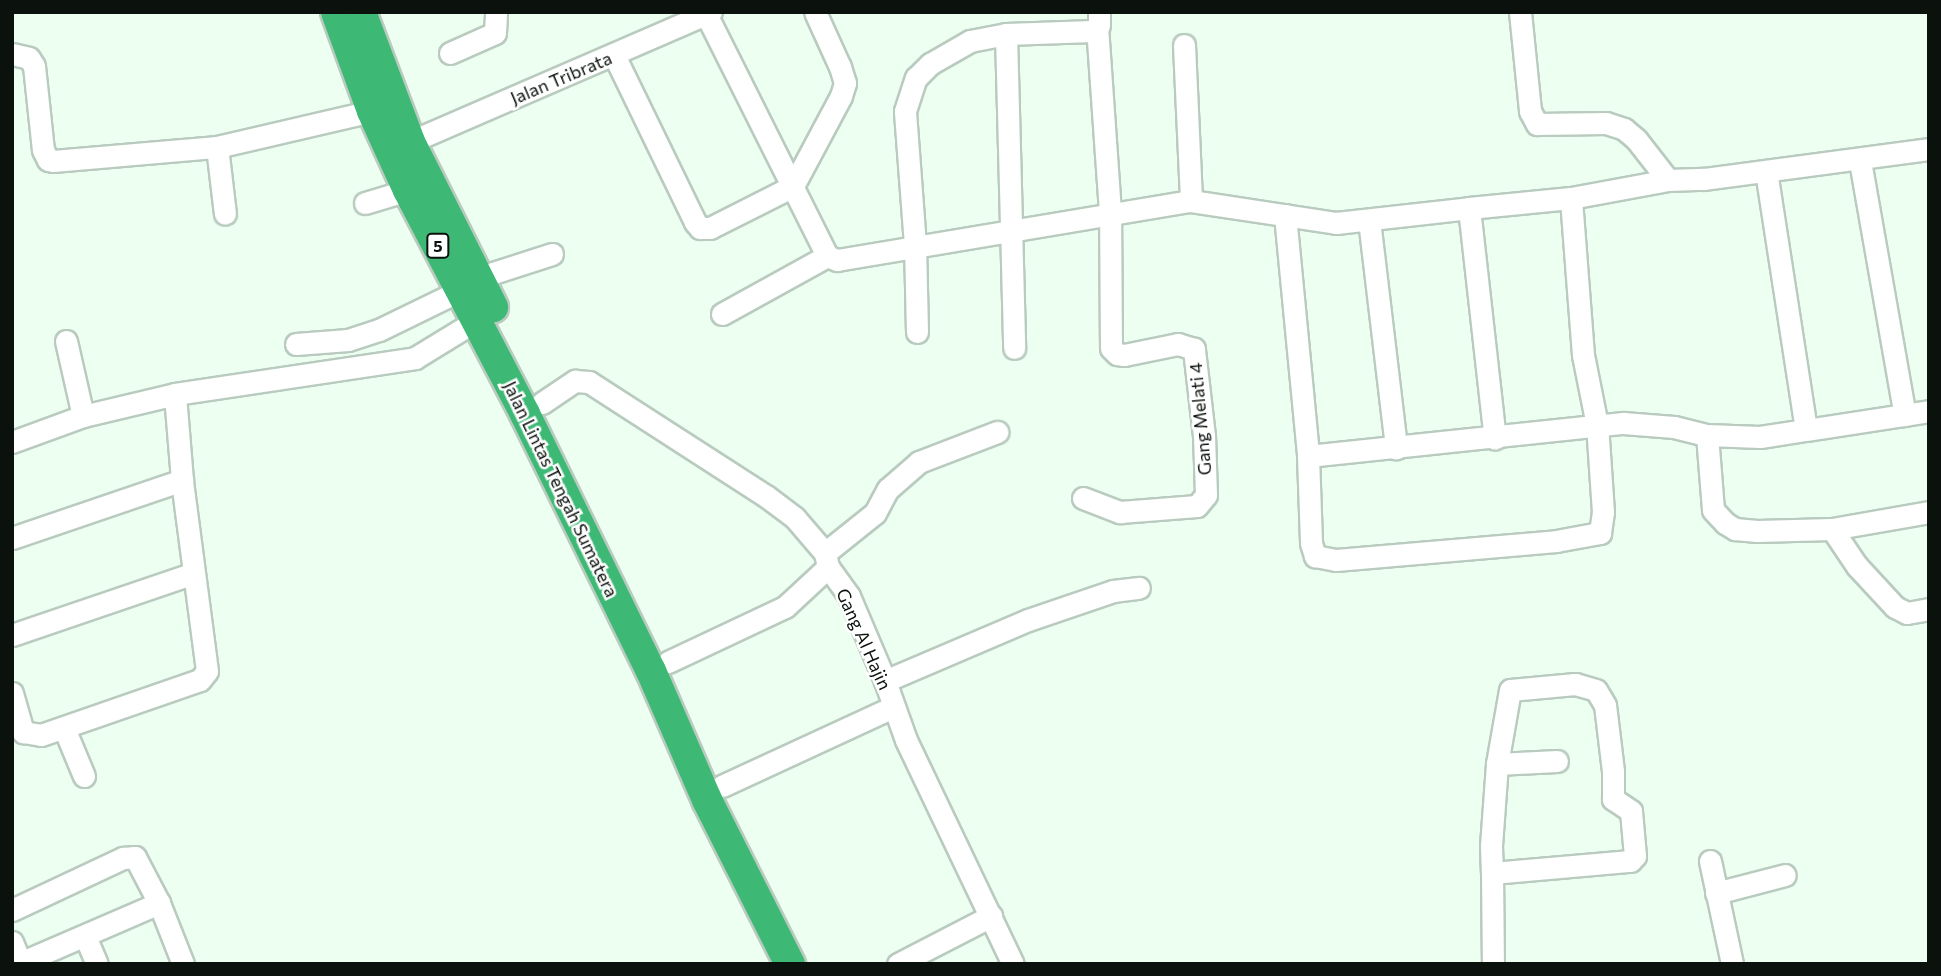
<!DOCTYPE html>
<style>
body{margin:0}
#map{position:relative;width:1941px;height:976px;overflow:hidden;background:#ecfff1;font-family:Commissioner,sans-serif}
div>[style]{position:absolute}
.roads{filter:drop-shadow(2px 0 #b9cbbf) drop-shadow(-2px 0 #b9cbbf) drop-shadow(0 2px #b9cbbf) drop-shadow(0 -2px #b9cbbf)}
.minor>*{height:21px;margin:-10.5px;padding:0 10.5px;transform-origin:10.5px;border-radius:10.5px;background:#fff}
.highway>*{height:30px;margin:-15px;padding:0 15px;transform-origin:15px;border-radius:15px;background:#3db975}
span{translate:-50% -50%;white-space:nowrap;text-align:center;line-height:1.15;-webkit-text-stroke:5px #fff;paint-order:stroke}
.shield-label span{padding:2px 5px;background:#fff;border:2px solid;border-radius:5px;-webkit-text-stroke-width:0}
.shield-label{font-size:16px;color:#0b120d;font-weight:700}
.street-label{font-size:18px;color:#0b120d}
.frame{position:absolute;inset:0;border:14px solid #0b120d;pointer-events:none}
</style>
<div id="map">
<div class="roads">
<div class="minor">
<div style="left:705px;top:12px;width:273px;rotate:63.4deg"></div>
<div style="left:827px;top:256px;width:11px;rotate:22deg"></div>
<div style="left:837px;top:260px;width:359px;rotate:-9.5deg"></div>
<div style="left:1191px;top:201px;width:147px;rotate:8.6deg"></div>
<div style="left:1336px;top:223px;width:134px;rotate:-6.4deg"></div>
<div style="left:1469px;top:208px;width:232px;rotate:83.6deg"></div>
<div style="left:1520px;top:12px;width:100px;rotate:84.2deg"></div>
<div style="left:1530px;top:111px;width:15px;rotate:62deg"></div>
<div style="left:1537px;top:124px;width:69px;rotate:-0.8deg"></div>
<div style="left:1606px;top:123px;width:19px;rotate:18deg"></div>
<div style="left:1624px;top:129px;width:16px;rotate:40deg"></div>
<div style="left:1636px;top:139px;width:52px;rotate:52deg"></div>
<div style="left:1006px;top:34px;width:314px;rotate:88.5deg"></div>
<div style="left:1184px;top:45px;width:156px;rotate:87.4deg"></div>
<div style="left:450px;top:53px;width:49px;rotate:-24deg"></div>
<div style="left:495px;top:33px;width:21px;rotate:-87deg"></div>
<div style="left:12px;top:54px;width:17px;rotate:13deg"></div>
<div style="left:29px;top:58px;width:9px;rotate:58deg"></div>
<div style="left:34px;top:66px;width:84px;rotate:83.9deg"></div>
<div style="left:43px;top:150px;width:11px;rotate:63deg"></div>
<div style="left:48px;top:160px;width:5px;rotate:11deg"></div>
<div style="left:53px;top:161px;width:165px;rotate:-4.9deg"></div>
<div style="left:217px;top:147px;width:159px;rotate:-13.1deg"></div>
<div style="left:614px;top:55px;width:186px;rotate:64.1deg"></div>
<div style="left:695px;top:222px;width:8px;rotate:50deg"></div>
<div style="left:700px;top:228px;width:10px"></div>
<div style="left:710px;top:228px;width:93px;rotate:-26.8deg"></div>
<div style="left:793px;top:186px;width:102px;rotate:-61.9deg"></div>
<div style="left:841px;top:96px;width:14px;rotate:-73deg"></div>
<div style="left:845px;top:83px;width:17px;rotate:-107deg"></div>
<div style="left:840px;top:67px;width:60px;rotate:-114.4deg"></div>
<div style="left:410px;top:142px;width:328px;rotate:-23.4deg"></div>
<div style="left:217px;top:147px;width:67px;rotate:83.2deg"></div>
<div style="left:1860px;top:161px;width:258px;rotate:80deg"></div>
<div style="left:1766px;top:171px;width:261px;rotate:81.2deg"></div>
<div style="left:365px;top:203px;width:45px;rotate:-16.8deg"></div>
<div style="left:1469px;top:208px;width:102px;rotate:-5.6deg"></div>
<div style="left:1571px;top:198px;width:99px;rotate:-10.5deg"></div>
<div style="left:1668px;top:180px;width:36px;rotate:-2deg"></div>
<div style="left:1704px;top:179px;width:227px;rotate:-7.6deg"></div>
<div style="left:1285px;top:215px;width:242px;rotate:84.5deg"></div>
<div style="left:1308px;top:456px;width:87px;rotate:88deg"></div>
<div style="left:1311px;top:543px;width:14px;rotate:73deg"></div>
<div style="left:1315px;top:556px;width:21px;rotate:11deg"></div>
<div style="left:1336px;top:560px;width:221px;rotate:-4.9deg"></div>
<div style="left:1556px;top:541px;width:45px;rotate:-10.3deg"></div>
<div style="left:1600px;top:533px;width:21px;rotate:-82deg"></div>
<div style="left:1603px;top:512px;width:87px;rotate:-93.9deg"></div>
<div style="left:1597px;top:425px;width:71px;rotate:-101.3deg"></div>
<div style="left:1583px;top:355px;width:157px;rotate:-94.4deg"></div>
<div style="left:1369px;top:220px;width:230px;rotate:83.2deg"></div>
<div style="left:480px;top:281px;width:15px;rotate:-32deg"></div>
<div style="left:493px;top:273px;width:62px;rotate:-17.9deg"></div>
<div style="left:722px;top:314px;width:120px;rotate:-28.9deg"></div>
<div style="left:917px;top:332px;width:87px;rotate:-91.3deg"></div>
<div style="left:915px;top:245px;width:134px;rotate:-94.3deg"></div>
<div style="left:905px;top:111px;width:35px;rotate:-72deg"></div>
<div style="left:916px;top:78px;width:20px;rotate:-45deg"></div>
<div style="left:930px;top:64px;width:46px;rotate:-29.9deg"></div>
<div style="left:970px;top:41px;width:37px;rotate:-11deg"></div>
<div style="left:1006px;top:34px;width:87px;rotate:-2deg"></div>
<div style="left:1093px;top:31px;width:8px;rotate:-45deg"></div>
<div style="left:1099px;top:25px;width:13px;rotate:-90deg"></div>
<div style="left:66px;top:341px;width:77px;rotate:77.2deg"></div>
<div style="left:296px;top:344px;width:52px;rotate:-4.4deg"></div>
<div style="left:348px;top:340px;width:33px;rotate:-18deg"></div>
<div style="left:379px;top:330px;width:91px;rotate:-26deg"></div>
<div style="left:542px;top:403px;width:40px;rotate:-34deg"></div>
<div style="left:575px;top:381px;width:14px;rotate:4deg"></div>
<div style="left:589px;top:382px;width:211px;rotate:32.8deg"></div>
<div style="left:766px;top:496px;width:36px;rotate:37deg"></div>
<div style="left:795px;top:518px;width:46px;rotate:49.4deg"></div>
<div style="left:825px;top:553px;width:14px;rotate:78deg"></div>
<div style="left:828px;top:567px;width:36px;rotate:54deg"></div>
<div style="left:849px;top:596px;width:92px;rotate:67deg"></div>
<div style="left:885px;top:681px;width:63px;rotate:70.4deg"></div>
<div style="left:906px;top:740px;width:248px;rotate:64.5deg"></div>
<div style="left:1707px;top:435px;width:75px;rotate:85.4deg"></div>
<div style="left:1713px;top:510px;width:18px;rotate:47deg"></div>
<div style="left:1725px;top:523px;width:12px;rotate:31deg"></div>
<div style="left:1735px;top:529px;width:22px;rotate:5deg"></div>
<div style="left:1757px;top:531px;width:75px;rotate:-1.5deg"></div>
<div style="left:1832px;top:529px;width:98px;rotate:-9.9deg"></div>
<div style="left:12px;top:442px;width:76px;rotate:-20.1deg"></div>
<div style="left:83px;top:416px;width:95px;rotate:-13.4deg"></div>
<div style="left:175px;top:394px;width:243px;rotate:-8.5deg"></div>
<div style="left:415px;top:358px;width:73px;rotate:-31.5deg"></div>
<div style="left:1308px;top:456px;width:317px;rotate:-6deg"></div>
<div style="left:1623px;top:423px;width:51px;rotate:4.5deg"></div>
<div style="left:1674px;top:427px;width:34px;rotate:14deg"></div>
<div style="left:1707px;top:435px;width:53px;rotate:2.2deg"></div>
<div style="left:1760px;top:437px;width:171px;rotate:-8.7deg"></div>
<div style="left:1083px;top:498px;width:40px;rotate:21deg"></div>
<div style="left:1120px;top:512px;width:77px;rotate:-4.5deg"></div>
<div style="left:1197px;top:506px;width:14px;rotate:-51deg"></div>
<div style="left:1206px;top:495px;width:59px;rotate:-91.9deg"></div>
<div style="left:1204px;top:436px;width:88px;rotate:-96.6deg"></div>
<div style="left:1194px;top:349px;width:17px;rotate:-163deg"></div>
<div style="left:1178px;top:344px;width:55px;rotate:168.5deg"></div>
<div style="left:1124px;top:355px;width:7px;rotate:-172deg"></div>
<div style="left:1117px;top:354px;width:8px;rotate:-135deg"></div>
<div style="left:1111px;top:348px;width:136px;rotate:-90.4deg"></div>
<div style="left:1110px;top:212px;width:184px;rotate:-94deg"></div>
<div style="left:1832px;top:529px;width:45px;rotate:56deg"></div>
<div style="left:1857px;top:566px;width:56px;rotate:47.2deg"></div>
<div style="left:1895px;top:607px;width:13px;rotate:27deg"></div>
<div style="left:1907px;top:613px;width:22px;rotate:-10deg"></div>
<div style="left:12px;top:538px;width:180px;rotate:-18.8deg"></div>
<div style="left:825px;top:553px;width:64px;rotate:-38.7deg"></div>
<div style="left:875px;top:513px;width:27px;rotate:-62deg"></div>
<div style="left:888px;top:489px;width:41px;rotate:-41.1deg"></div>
<div style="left:919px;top:462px;width:84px;rotate:-21deg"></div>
<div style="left:12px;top:635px;width:192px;rotate:-18.8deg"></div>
<div style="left:668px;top:662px;width:129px;rotate:-25.2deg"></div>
<div style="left:785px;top:607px;width:59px;rotate:-42.9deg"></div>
<div style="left:885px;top:681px;width:155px;rotate:-23.1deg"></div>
<div style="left:1028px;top:620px;width:90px;rotate:-18.8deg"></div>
<div style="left:1113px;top:591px;width:26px;rotate:-7deg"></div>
<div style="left:12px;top:693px;width:41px;rotate:74.2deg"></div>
<div style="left:23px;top:732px;width:18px;rotate:9deg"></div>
<div style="left:41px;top:735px;width:168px;rotate:-19.1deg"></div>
<div style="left:200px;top:680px;width:11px;rotate:-52deg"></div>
<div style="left:207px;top:671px;width:193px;rotate:-97.5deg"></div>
<div style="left:182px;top:480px;width:86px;rotate:-94.7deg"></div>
<div style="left:64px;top:728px;width:52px;rotate:67.4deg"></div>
<div style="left:1497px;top:764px;width:60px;rotate:-2.9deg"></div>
<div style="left:722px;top:786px;width:188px;rotate:-24.8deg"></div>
<div style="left:1710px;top:861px;width:105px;rotate:77.9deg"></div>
<div style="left:1492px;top:873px;width:139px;rotate:-5deg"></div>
<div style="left:1630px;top:861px;width:7px;rotate:-45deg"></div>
<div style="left:1635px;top:856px;width:45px;rotate:-95.1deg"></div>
<div style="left:1631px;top:811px;width:22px;rotate:-146deg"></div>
<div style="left:1613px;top:799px;width:28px;rotate:-90deg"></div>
<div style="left:1613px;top:771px;width:66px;rotate:-96.9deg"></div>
<div style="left:1605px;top:705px;width:17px;rotate:-121deg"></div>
<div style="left:1596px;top:690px;width:22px;rotate:-164deg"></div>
<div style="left:1575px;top:684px;width:65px;rotate:174.7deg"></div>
<div style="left:1510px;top:690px;width:75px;rotate:100deg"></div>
<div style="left:1497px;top:764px;width:82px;rotate:94.2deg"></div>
<div style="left:1491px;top:846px;width:27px;rotate:88deg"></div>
<div style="left:1492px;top:873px;width:91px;rotate:89.4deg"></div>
<div style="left:1716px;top:893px;width:71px;rotate:-14.6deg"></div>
<div style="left:12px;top:910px;width:123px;rotate:-25.1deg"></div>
<div style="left:123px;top:858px;width:12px;rotate:-5deg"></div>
<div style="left:135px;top:857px;width:52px;rotate:62.4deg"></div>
<div style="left:159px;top:903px;width:66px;rotate:68.5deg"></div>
<div style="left:85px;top:936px;width:30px;rotate:67deg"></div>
<div style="left:12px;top:942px;width:24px;rotate:68deg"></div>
<div style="left:18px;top:964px;width:154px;rotate:-23.4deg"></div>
<div style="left:898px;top:964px;width:105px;rotate:-27.3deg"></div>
</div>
<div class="highway">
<div style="left:336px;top:12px;width:105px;rotate:70deg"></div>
<div style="left:372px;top:111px;width:87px;rotate:65.5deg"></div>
<div style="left:408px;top:190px;width:253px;rotate:62.4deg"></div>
<div style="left:525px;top:414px;width:286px;rotate:63.9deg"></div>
<div style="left:651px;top:671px;width:141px;rotate:66.5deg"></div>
<div style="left:707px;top:800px;width:184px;rotate:63.2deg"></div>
<div style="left:361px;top:12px;width:139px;rotate:69.3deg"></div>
<div style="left:410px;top:142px;width:185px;rotate:63.3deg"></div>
</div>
</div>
<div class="shield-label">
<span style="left:438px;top:246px">5</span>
</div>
<div class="street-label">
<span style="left:561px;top:78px;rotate:-23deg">Jalan Tribrata</span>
<span style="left:1200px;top:419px;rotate:-95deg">Gang Melati 4</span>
<span style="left:561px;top:489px;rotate:64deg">Jalan Lintas Tengah Sumatera</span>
<span style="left:864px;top:639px;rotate:66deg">Gang Al Hajin</span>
</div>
<div class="frame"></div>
</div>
